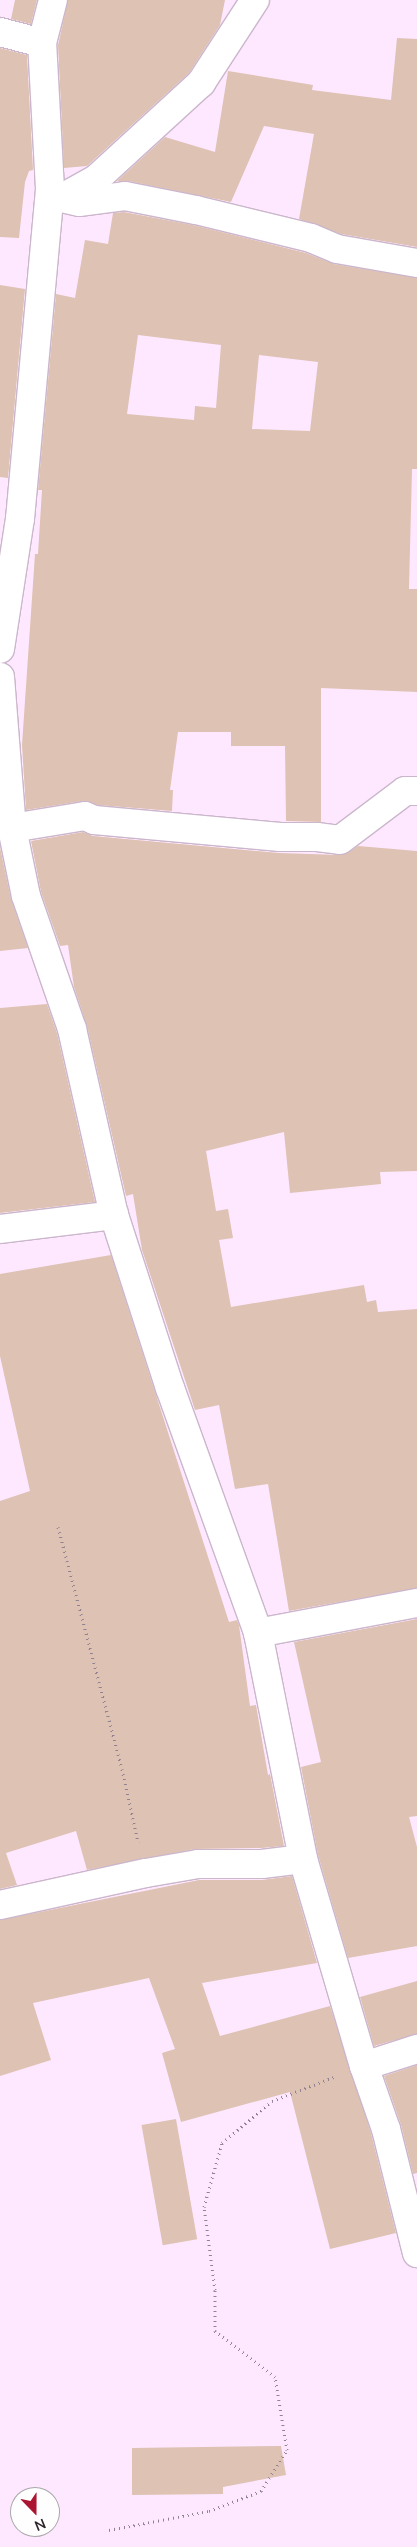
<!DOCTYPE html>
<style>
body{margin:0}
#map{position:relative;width:417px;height:2547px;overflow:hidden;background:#fee8ff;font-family:Mulish,sans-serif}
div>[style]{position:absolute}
.building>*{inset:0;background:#dec2b3;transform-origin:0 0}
.path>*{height:3px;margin-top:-1.5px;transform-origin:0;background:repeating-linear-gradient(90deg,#908291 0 1px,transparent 0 5px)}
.roads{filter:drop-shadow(1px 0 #cbb6cb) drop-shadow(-1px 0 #cbb6cb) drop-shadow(0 1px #cbb6cb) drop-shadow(0 -1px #cbb6cb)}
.minor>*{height:28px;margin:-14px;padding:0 14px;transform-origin:14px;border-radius:14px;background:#fff}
.tertiary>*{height:28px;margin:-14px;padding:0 14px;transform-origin:14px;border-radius:14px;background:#fff}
.secondary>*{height:28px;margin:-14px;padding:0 14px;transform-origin:14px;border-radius:14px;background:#fff}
span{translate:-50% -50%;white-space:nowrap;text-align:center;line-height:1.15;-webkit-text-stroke:4px #fefefe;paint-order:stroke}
.north{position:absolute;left:10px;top:2487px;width:50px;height:50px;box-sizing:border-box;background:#fefefe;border:1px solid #aaa7aa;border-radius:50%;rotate:158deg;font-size:14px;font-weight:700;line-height:20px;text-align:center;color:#2d252d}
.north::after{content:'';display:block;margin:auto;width:18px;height:22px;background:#ab1531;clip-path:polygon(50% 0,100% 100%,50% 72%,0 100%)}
</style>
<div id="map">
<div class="building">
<div style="clip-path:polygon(15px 0,37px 0,31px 24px,11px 19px)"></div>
<div style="clip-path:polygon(68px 0,225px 0,220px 25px,189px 73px,87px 166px,64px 168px,58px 45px)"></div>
<div style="clip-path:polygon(397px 38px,417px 39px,417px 247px,341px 234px,299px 219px,314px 134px,264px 126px,231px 202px,128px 181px,117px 181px,165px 137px,215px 152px,228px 71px,313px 85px,312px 90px,391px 100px)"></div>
<div style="clip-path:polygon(0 48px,27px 55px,33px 170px,29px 171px,25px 182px,19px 238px,0 237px)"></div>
<div style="clip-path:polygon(evenodd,124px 212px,193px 225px,306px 253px,334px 264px,417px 278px,417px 469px,412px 469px,409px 589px,417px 589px,417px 692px,321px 688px,321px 822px,286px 821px,285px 746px,231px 746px,231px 732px,178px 732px,170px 790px,173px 790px,172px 811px,98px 805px,83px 801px,26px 810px,22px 745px,35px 554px,38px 554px,42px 490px,38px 490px,56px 294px,75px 298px,85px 240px,108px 244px,113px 213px,124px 212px,138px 335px,221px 345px,216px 408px,195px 406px,194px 420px,127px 414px,138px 335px,124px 212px,259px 355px,318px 362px,310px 431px,252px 429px,259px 355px)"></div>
<div style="clip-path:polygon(0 285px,25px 289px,8px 478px,0 477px)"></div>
<div style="clip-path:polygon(83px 832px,93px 836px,279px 853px,339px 855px,349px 852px,358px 846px,417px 851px,417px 1171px,380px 1172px,381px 1184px,290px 1193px,284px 1132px,206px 1151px,216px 1211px,228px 1209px,233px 1238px,219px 1240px,231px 1307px,364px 1285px,367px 1302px,376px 1300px,378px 1312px,417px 1309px,417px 1588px,289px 1611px,268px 1484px,235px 1489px,219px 1405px,195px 1410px,142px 1250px,133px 1194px,126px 1196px,87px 1026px,74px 987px,68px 945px,60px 946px,41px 892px,31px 841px)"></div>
<div style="clip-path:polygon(0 847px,11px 899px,28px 948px,0 951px)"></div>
<div style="clip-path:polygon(47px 1004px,57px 1033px,95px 1202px,0 1213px,0 1008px)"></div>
<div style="clip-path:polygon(111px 1255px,229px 1622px,237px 1620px,239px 1625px,250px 1706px,256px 1705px,268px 1775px,270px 1774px,284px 1846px,261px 1848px,195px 1849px,87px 1870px,76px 1831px,6px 1853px,17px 1885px,0 1889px,0 1501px,30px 1491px,0 1356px,0 1274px)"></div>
<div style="clip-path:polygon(417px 1619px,417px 1816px,409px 1817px,417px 1847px,417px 1946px,348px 1958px,318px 1855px,301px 1767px,321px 1762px,294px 1642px)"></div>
<div style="clip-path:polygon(292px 1876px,317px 1963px,202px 1983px,220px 2036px,330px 2006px,371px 2133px,396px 2233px,330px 2249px,290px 2092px,181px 2122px,162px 2053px,175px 2049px,149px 1978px,33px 2003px,51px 2060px,0 2076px,0 1920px,199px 1880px,262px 1880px)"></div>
<div style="clip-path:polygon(417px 1981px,417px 2034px,374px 2046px,360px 1997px)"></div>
<div style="clip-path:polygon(417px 2065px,417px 2173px,413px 2174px,401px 2125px,384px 2076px)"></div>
<div style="left:176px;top:2119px;width:122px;height:35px;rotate:80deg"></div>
<div style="clip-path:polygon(281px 2446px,286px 2475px,223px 2487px,223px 2494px,132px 2495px,132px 2448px)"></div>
</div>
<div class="path">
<div style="left:58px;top:1527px;width:250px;rotate:75.2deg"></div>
<div style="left:122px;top:1769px;width:75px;rotate:77.6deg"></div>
<div style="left:109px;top:2530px;width:102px;rotate:-10.8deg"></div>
<div style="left:209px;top:2511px;width:56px;rotate:-21deg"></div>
<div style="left:261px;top:2491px;width:49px;rotate:-57.6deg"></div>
<div style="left:287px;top:2450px;width:74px;rotate:-99.3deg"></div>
<div style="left:275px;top:2377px;width:76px;rotate:-142.5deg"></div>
<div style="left:215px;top:2331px;width:41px;rotate:-90deg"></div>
<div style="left:215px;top:2290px;width:84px;rotate:-97.5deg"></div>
<div style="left:204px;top:2207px;width:66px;rotate:-74.3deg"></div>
<div style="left:222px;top:2143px;width:65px;rotate:-40deg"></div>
<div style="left:272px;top:2101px;width:66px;rotate:-21.2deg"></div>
</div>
<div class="roads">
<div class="minor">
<div style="left:62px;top:198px;width:17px;rotate:13deg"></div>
<div style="left:79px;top:202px;width:46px;rotate:-7.4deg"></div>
<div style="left:125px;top:196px;width:72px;rotate:11.2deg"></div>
<div style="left:196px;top:210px;width:118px;rotate:13.7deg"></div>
<div style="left:311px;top:238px;width:28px;rotate:23deg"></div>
<div style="left:337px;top:249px;width:81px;rotate:9.9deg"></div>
<div style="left:62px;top:198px;width:38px;rotate:-29deg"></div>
<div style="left:95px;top:180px;width:144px;rotate:-42.5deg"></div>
<div style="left:201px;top:83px;width:99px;rotate:-57deg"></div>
<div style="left:12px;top:828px;width:74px;rotate:-9.3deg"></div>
<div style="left:85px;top:816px;width:10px;rotate:24deg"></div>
<div style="left:94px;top:820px;width:187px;rotate:5.2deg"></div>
<div style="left:280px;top:837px;width:37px"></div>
<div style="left:317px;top:837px;width:23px;rotate:7deg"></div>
<div style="left:340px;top:840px;width:81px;rotate:-37deg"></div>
<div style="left:405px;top:791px;width:12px"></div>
<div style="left:258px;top:1633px;width:162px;rotate:-10.7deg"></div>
<div style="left:0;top:1905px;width:149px;rotate:-12.4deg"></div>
<div style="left:146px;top:1873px;width:53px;rotate:-9.8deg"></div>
<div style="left:198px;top:1864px;width:64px"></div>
<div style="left:262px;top:1864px;width:41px;rotate:-7deg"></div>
<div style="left:364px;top:2066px;width:67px;rotate:70.8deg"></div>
<div style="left:386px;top:2129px;width:128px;rotate:76deg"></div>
</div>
<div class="tertiary">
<div style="left:0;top:32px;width:43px;rotate:14.7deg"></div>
<div style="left:0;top:649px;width:132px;rotate:-81.3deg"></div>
<div style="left:20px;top:519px;width:331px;rotate:-84.8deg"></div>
<div style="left:50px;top:189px;width:146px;rotate:-93.1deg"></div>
<div style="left:42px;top:43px;width:44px;rotate:-75.7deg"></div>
<div style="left:0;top:677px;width:151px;rotate:85.5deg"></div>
<div style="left:12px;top:828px;width:69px;rotate:78.4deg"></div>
<div style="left:26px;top:896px;width:141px;rotate:70.9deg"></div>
<div style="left:72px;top:1029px;width:191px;rotate:77.3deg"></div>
</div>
<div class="secondary">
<div style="left:0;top:1229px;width:115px;rotate:-7deg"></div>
<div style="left:114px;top:1215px;width:182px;rotate:72.1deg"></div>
<div style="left:170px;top:1388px;width:260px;rotate:70.2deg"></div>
<div style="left:258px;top:1633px;width:230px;rotate:78.7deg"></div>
<div style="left:303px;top:1859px;width:216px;rotate:73.6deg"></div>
<div style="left:364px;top:2066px;width:56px;rotate:-17.8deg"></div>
</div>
</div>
<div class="north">N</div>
</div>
